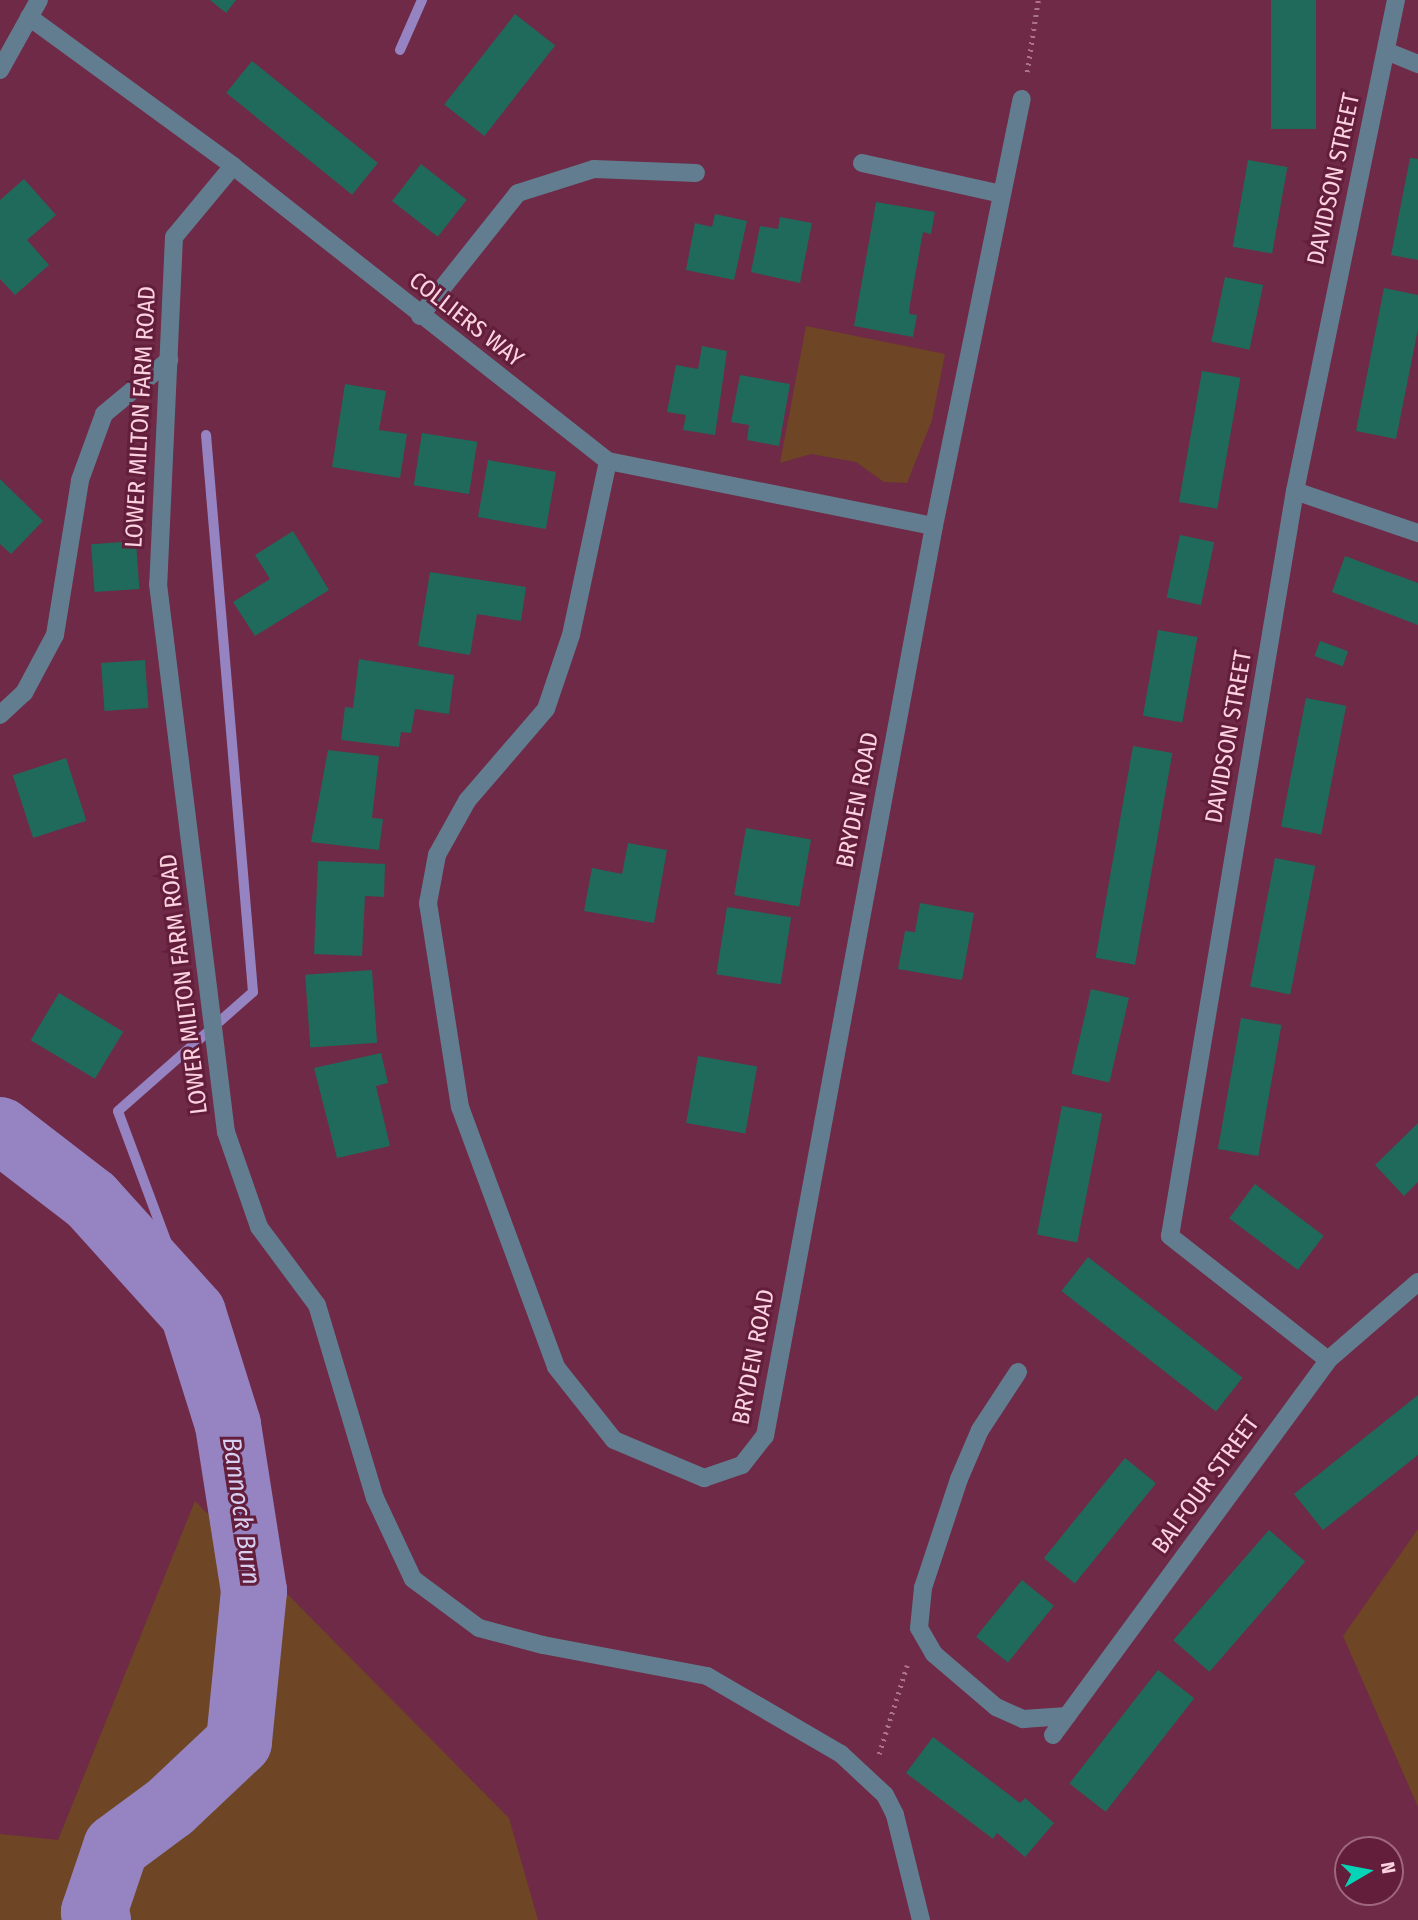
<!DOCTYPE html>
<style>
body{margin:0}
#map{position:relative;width:1418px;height:1920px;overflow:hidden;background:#6e2a46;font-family:"Fira Sans Condensed",sans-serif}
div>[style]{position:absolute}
.green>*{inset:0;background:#6e4525}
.stream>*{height:10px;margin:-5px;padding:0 5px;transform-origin:5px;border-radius:5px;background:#9583c2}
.river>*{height:66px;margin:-33px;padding:0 33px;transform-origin:33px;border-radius:33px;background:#9583c2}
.building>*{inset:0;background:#206a5b;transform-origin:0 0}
.path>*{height:4.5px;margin-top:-2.25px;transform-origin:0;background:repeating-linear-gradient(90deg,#ac7389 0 2px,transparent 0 7px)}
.minor>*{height:18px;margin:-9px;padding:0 9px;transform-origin:9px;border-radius:9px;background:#627d8f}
span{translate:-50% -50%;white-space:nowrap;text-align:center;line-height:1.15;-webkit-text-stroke:6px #621e3b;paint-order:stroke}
.street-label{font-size:24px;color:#fdd2e0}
.water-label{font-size:26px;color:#d9cff3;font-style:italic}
.north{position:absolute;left:1334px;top:1836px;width:70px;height:70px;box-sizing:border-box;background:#621e3b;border:2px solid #a0667d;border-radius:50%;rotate:80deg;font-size:19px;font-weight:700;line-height:28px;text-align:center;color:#fdd2e0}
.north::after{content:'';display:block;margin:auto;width:24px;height:32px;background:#05d5b6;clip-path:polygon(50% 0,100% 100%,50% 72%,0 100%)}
</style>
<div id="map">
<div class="green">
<div style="clip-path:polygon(806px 326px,945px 354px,932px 420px,907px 483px,884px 482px,856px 462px,811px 454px,780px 463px)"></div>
<div style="clip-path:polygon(195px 1501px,509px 1818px,538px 1920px,0 1920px,0 1834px,58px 1840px)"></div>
<div style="clip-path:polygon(1418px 1529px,1418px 1807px,1343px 1636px)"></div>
</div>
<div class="stream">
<div style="left:400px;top:50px;width:55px;rotate:-66.3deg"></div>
<div style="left:193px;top:1313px;width:215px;rotate:-110.4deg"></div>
<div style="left:118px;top:1111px;width:180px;rotate:-41.4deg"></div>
<div style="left:253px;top:992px;width:559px;rotate:-94.82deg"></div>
</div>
<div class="river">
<div style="left:0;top:1130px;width:115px;rotate:37.6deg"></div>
<div style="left:91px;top:1200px;width:152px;rotate:47.9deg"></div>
<div style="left:193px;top:1313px;width:117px;rotate:72.6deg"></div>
<div style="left:228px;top:1425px;width:168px;rotate:81.1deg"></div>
<div style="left:254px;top:1591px;width:152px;rotate:95.7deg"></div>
<div style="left:239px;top:1742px;width:95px;rotate:136.7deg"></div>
<div style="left:170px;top:1807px;width:67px;rotate:143.5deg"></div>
<div style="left:116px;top:1847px;width:69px;rotate:108.7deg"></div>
<div style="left:94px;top:1912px;width:9px;rotate:63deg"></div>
</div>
<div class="building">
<div style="clip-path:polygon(210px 0,236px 0,226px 13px)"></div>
<div style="left:1271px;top:0;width:45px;height:129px"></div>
<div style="left:515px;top:14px;width:51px;height:115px;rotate:38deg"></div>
<div style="left:252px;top:61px;width:162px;height:41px;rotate:39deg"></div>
<div style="clip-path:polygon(1410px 158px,1418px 159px,1418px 260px,1391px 255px)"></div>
<div style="left:1248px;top:160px;width:40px;height:88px;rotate:10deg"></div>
<div style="left:421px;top:164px;width:58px;height:47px;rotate:38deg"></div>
<div style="clip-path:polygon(24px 179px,56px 215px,27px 240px,49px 265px,15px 295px,0 279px,0 200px)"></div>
<div style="clip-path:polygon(876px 202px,935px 212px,931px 234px,923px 232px,910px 304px,909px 314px,917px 315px,913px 337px,854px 326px)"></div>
<div style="clip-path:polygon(715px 214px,747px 221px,734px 280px,686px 270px,695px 223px,712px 227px)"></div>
<div style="clip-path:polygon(780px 217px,812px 223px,800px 283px,751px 272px,760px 226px,778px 229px)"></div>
<div style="left:1225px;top:277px;width:39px;height:66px;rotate:12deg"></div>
<div style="clip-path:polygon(1384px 288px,1418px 295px,1418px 329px,1396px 439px,1356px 431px)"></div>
<div style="clip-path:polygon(702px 346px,727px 351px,715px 435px,683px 430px,686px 415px,667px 412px,676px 365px,698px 369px)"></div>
<div style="left:1202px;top:371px;width:39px;height:133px;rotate:10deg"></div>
<div style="clip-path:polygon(740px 375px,790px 384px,779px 446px,747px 440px,749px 425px,731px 422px)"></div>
<div style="clip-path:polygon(345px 384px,386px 391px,379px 430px,407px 434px,400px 478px,332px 467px)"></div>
<div style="left:422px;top:433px;width:56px;height:53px;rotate:9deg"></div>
<div style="left:488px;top:460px;width:69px;height:58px;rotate:10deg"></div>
<div style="clip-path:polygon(0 479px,43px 521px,11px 554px,0 544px)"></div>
<div style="clip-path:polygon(293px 531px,329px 590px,255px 636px,233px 602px,270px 579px,255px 555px)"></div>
<div style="left:1180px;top:535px;width:35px;height:64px;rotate:12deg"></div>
<div style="left:136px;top:541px;width:48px;height:45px;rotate:86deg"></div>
<div style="clip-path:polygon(1345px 556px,1418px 583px,1418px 625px,1332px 592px)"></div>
<div style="clip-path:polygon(430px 572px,526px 587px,521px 621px,477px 614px,470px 655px,418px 646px)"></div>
<div style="left:1158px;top:630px;width:40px;height:87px;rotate:10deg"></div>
<div style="left:1320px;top:641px;width:30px;height:16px;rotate:20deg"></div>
<div style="clip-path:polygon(359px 659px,454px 675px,449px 714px,415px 709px,411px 733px,401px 732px,399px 747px,341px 740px,345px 707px,353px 708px)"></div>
<div style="left:145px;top:660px;width:48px;height:44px;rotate:86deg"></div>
<div style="left:1306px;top:698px;width:41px;height:131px;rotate:11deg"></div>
<div style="left:1133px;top:746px;width:40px;height:215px;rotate:10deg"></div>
<div style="clip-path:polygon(328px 750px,379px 756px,372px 818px,383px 819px,379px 850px,311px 842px)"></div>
<div style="left:66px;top:758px;width:66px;height:56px;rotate:72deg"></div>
<div style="left:746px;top:828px;width:66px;height:68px;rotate:10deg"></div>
<div style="clip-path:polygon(628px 843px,667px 850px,654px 923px,584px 911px,592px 868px,622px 874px)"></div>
<div style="left:1275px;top:858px;width:41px;height:131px;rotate:11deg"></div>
<div style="clip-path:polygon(318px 861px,385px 864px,384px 897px,365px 896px,362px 956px,314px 954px)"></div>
<div style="clip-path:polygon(920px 903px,974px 913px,962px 980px,898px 969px,905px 931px,915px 932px)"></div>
<div style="left:727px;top:907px;width:65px;height:68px;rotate:9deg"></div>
<div style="left:372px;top:970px;width:73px;height:67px;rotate:86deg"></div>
<div style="left:1091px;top:989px;width:39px;height:87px;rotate:13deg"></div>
<div style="left:59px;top:993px;width:75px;height:55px;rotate:31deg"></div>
<div style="left:1241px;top:1018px;width:41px;height:133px;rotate:10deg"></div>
<div style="clip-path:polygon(381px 1053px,388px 1083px,376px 1086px,390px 1146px,337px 1158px,314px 1068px)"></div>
<div style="left:698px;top:1056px;width:60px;height:68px;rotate:10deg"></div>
<div style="left:1062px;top:1106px;width:41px;height:131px;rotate:11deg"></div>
<div style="clip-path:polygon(1418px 1123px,1418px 1182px,1404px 1196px,1375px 1165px)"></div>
<div style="left:1255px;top:1184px;width:86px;height:43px;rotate:37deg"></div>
<div style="left:1088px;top:1257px;width:196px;height:43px;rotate:38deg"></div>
<div style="clip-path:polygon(1418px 1395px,1418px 1455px,1323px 1530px,1294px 1494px)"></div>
<div style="left:1125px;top:1458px;width:40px;height:129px;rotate:39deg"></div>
<div style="left:1269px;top:1530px;width:48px;height:146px;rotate:41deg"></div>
<div style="left:1022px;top:1580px;width:41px;height:73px;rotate:39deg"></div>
<div style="left:1158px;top:1670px;width:46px;height:144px;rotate:38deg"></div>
<div style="clip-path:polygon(933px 1737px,1020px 1803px,1025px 1798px,1054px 1823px,1025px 1857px,997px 1833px,993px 1839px,906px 1773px)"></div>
</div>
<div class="path">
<div style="left:1027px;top:72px;width:73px;rotate:-81.3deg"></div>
<div style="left:879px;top:1754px;width:93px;rotate:-72.5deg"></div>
</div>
<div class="minor">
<div style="left:29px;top:17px;width:253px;rotate:36.1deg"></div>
<div style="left:233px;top:166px;width:477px;rotate:38.2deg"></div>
<div style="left:608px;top:461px;width:332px;rotate:11.3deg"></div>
<div style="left:1386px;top:51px;width:35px;rotate:22deg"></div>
<div style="left:0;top:70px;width:80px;rotate:-60.9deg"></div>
<div style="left:862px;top:163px;width:143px;rotate:12.5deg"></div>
<div style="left:233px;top:166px;width:92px;rotate:129.7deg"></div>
<div style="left:174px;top:237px;width:347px;rotate:92.6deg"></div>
<div style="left:158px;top:584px;width:552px;rotate:82.93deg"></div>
<div style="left:226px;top:1132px;width:101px;rotate:70.8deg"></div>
<div style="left:259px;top:1227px;width:97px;rotate:53.4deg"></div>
<div style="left:317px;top:1305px;width:202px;rotate:73.3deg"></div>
<div style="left:375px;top:1498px;width:89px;rotate:64.9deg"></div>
<div style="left:413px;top:1579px;width:82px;rotate:36.6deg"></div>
<div style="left:479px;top:1628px;width:66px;rotate:14.9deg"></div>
<div style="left:543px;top:1645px;width:167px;rotate:10.7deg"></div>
<div style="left:707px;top:1676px;width:155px;rotate:30.2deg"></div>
<div style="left:841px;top:1754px;width:60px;rotate:43deg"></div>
<div style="left:885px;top:1795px;width:22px;rotate:63deg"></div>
<div style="left:895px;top:1815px;width:108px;rotate:76.1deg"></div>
<div style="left:420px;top:316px;width:157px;rotate:-51.5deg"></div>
<div style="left:518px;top:193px;width:80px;rotate:-17.5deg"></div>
<div style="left:594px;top:169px;width:102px;rotate:2.2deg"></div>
<div style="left:608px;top:461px;width:178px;rotate:102deg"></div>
<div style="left:571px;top:635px;width:78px;rotate:108.7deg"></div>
<div style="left:546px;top:709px;width:121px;rotate:130.7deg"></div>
<div style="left:467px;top:801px;width:62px;rotate:119.1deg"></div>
<div style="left:437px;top:855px;width:49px;rotate:100.6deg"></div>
<div style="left:428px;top:903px;width:206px;rotate:81.1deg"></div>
<div style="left:460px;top:1107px;width:277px;rotate:69.7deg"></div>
<div style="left:556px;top:1367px;width:93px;rotate:51.5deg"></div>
<div style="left:614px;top:1440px;width:98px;rotate:22.9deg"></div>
<div style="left:704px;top:1478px;width:40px;rotate:-18.9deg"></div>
<div style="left:742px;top:1465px;width:37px;rotate:-52deg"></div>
<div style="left:765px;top:1436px;width:926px;rotate:-79.48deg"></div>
<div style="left:934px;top:526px;width:436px;rotate:-78.4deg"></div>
<div style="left:1295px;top:491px;width:130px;rotate:18.9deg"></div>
<div style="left:0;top:715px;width:33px;rotate:-43deg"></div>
<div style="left:24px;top:693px;width:66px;rotate:-61.9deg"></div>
<div style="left:55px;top:635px;width:157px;rotate:-80.8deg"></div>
<div style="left:80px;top:480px;width:70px;rotate:-70deg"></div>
<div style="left:104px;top:414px;width:85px;rotate:-39.7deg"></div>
<div style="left:1328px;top:1360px;width:201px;rotate:-141.9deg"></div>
<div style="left:1170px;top:1236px;width:755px;rotate:-80.48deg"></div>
<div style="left:1295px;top:491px;width:501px;rotate:-78.38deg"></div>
<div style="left:1018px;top:1372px;width:69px;rotate:123.2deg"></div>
<div style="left:980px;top:1430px;width:53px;rotate:113.2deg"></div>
<div style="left:959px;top:1479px;width:115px;rotate:108.3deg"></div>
<div style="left:923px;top:1588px;width:40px;rotate:95.7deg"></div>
<div style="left:919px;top:1628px;width:30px;rotate:60deg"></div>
<div style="left:934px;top:1654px;width:82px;rotate:40.5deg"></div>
<div style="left:996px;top:1707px;width:30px;rotate:24deg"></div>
<div style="left:1023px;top:1719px;width:44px;rotate:-3.9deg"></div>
<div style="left:1053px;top:1735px;width:465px;rotate:-53.7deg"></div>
<div style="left:1328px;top:1360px;width:119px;rotate:-40.9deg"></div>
</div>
<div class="street-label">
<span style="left:1334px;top:179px;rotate:-78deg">DAVIDSON STREET</span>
<span style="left:466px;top:320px;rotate:38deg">COLLIERS WAY</span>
<span style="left:141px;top:417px;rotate:-87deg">LOWER MILTON FARM ROAD</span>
<span style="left:1229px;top:737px;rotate:-80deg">DAVIDSON STREET</span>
<span style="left:858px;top:800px;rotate:-79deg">BRYDEN ROAD</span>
<span style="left:184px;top:984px;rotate:-97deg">LOWER MILTON FARM ROAD</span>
<span style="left:754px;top:1357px;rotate:-79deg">BRYDEN ROAD</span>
<span style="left:1206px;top:1485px;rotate:-54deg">BALFOUR STREET</span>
</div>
<div class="water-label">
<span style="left:241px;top:1511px;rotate:82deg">Bannock Burn</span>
</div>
<div class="north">N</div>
</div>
